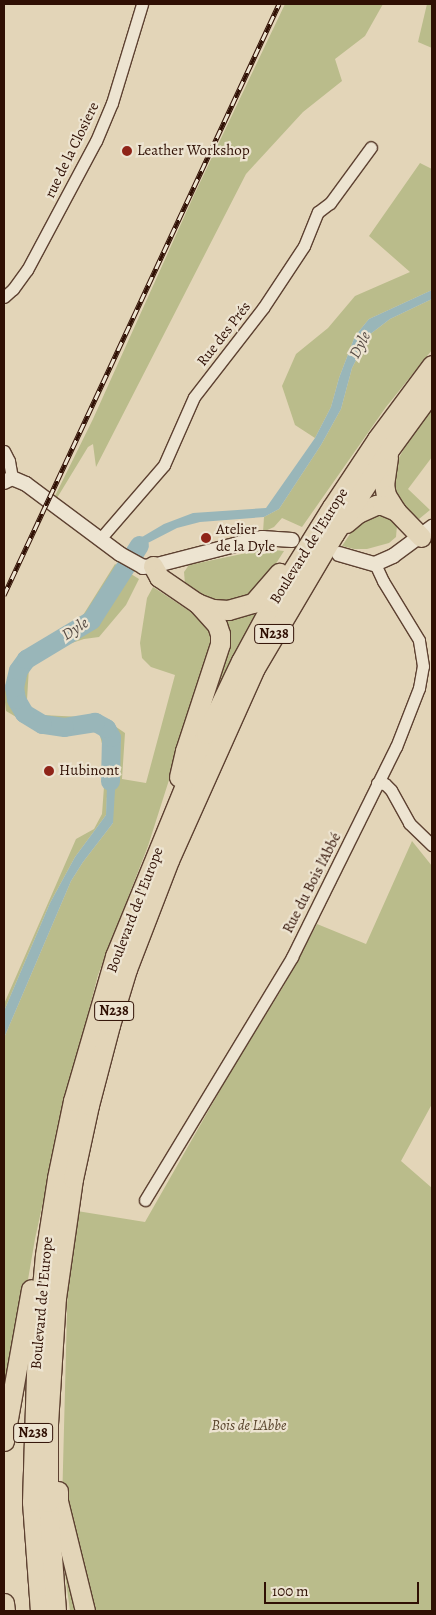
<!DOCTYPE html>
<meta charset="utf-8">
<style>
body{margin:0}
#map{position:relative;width:436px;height:1615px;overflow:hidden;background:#e3d5b8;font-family:Alegreya,serif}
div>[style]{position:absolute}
.green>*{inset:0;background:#babc8b}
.water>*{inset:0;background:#99b6b9}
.river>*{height:19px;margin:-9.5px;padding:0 9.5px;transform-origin:9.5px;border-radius:9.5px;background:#99b6b9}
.roads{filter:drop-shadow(1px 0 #5d4131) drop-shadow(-1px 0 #5d4131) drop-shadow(0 1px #5d4131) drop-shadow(0 -1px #5d4131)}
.minor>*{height:11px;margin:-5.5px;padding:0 5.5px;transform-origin:5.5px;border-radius:5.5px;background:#ede4d1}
.tertiary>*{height:14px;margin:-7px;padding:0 7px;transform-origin:7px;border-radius:7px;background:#ede4d1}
.trunk>*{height:19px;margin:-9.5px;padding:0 9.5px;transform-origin:9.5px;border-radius:9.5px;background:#e3d5b8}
.rail>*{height:5px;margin-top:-2.5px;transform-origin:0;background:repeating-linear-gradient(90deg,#ede4d1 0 9px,#301004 0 18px);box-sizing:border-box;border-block:1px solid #301004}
.dots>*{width:14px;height:14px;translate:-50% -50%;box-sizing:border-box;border:2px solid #ede4d1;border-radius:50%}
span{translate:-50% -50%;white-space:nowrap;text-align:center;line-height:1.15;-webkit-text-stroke:4.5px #ede4d1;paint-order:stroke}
.shield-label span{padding:1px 4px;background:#ede4d1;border:1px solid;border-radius:4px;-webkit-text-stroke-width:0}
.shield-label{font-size:14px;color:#301004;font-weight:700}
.street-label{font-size:15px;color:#301004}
.poi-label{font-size:15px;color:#301004}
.left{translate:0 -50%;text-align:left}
.park-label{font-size:15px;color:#59442c;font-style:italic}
.water-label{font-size:16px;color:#554a43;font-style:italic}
.frame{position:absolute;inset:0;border:5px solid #301004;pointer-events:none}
.scale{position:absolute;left:264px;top:1582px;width:155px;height:22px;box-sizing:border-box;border:2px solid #301004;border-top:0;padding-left:6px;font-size:15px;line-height:18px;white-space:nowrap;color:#301004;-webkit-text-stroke:4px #ede4d1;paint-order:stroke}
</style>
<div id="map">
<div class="green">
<div style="clip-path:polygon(285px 4px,383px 4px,365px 36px,335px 59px,342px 81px,303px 112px,246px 174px,96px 467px,93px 444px,88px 447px,57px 498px,55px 496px,93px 419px,194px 195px)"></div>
<div style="clip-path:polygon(427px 4px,432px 4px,432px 48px,418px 42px)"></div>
<div style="clip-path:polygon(420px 163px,432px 169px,432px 290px,369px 319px,355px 336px,339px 378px,331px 407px,315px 438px,295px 425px,282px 386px,296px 354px,328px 328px,355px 296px,410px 272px,369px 236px)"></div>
<div style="clip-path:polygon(432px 299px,432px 350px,386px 407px,302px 527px,282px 518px,274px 527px,263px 532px,264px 517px,279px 509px,321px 445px,341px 409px,352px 368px,369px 335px,390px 319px)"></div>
<div style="clip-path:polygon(432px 408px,432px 457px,408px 489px,430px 510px,419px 519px,396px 502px,391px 472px,405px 447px)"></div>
<div style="clip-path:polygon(374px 513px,383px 513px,391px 517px,397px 525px,396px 537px,389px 543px,367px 549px,354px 549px,342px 546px,354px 528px)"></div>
<div style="clip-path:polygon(266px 549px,284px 551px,261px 587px,251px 597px,211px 605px,185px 584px,184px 572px,189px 565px)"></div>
<div style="clip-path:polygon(115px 564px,139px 579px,126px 605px,99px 637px,84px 639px,47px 651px,29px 667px,27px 700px,30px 711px,41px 715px,103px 718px,125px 733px,122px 779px,146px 783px,175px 675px,151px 667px,142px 658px,140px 643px,147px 598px,153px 587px,203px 620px,209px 630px,212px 645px,148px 846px,98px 975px,90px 1006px,65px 1101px,35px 1239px,4px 1419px,4px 1038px,71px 881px,83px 862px,113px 823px,107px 796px,106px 815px,75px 857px,50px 903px,4px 1011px,4px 1004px,76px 839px,94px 829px,102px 814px,106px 759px,99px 732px,93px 729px,33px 727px,6px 711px,4px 694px,12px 668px,23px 656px,80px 620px)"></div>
<div style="clip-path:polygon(264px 604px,201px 733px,224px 616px)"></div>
<div style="clip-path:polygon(412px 841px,432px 866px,432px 1104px,401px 1161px,432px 1188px,432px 1611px,70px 1611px,61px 1544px,68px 1273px,77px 1211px,145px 1222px,231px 1071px,283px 987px,317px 924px,366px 944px)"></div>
</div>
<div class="water">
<div style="clip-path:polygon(432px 290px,432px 299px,390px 319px,369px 335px,352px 368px,341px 409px,321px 445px,279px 509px,264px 517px,200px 522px,177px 528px,142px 546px,135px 555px,129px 551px,142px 537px,164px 524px,193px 513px,266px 508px,315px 438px,331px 407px,339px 378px,355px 336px,369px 319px)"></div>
<div style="clip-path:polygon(108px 753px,117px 758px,113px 823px,83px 862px,71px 881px,4px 1038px,4px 1011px,50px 903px,75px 857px,106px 815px)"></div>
</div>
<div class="river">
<div style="left:110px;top:781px;width:44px;rotate:-88.7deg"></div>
<div style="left:111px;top:737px;width:10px;rotate:-119deg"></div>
<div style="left:106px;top:728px;width:13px;rotate:-151deg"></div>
<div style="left:95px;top:722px;width:31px;rotate:171deg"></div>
<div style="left:64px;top:727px;width:22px;rotate:-172deg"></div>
<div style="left:42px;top:724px;width:21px;rotate:-149deg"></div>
<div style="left:24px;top:713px;width:16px;rotate:-120deg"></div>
<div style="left:16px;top:699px;width:12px;rotate:-99deg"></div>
<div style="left:14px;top:687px;width:17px;rotate:-77deg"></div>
<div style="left:18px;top:670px;width:14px;rotate:-54deg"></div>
<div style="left:26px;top:659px;width:76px;rotate:-31deg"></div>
<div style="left:91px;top:620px;width:89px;rotate:-57.4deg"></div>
</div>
<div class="roads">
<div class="minor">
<div style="left:4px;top:297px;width:12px;rotate:-42deg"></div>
<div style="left:13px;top:289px;width:24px;rotate:-54deg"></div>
<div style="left:27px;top:270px;width:146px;rotate:-61.9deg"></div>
<div style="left:96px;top:141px;width:41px;rotate:-67.2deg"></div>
<div style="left:112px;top:103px;width:103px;rotate:-73.1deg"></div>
<div style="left:4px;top:451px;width:11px;rotate:63deg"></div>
<div style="left:9px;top:461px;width:17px;rotate:80deg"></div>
<div style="left:100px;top:539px;width:98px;rotate:-49.1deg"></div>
<div style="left:164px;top:465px;width:74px;rotate:-66.2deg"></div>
<div style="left:194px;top:397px;width:113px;rotate:-52.2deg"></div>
<div style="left:263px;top:308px;width:74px;rotate:-56.5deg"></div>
<div style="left:304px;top:246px;width:37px;rotate:-68deg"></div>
<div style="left:318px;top:212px;width:15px;rotate:-37deg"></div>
<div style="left:330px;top:203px;width:69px;rotate:-53.8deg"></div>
<div style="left:377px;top:783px;width:8px;rotate:7deg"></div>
<div style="left:385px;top:784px;width:8px;rotate:45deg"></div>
<div style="left:391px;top:790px;width:38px;rotate:61deg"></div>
<div style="left:409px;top:823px;width:32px;rotate:44deg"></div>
<div style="left:145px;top:1200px;width:284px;rotate:-58.8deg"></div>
<div style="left:292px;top:957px;width:234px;rotate:-63.7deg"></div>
<div style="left:396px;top:747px;width:63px;rotate:-68.7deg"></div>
<div style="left:419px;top:688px;width:22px;rotate:-80deg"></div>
<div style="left:423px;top:666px;width:26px;rotate:-99deg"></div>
<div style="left:419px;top:640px;width:69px;rotate:-121.4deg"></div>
<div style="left:383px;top:581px;width:19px;rotate:-115deg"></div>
</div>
<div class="tertiary">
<div style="left:4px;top:482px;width:9px;rotate:-27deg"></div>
<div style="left:12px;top:478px;width:15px;rotate:23deg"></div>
<div style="left:26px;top:484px;width:117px;rotate:36.7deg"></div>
<div style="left:120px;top:554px;width:26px;rotate:29deg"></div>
<div style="left:143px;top:567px;width:10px;rotate:-6deg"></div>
<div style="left:153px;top:566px;width:113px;rotate:-14.4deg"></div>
<div style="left:262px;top:538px;width:30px;rotate:4deg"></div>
<div style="left:339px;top:554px;width:37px;rotate:16deg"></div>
<div style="left:375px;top:564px;width:20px;rotate:-24deg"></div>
<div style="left:393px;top:556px;width:49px;rotate:-36.6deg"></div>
</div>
<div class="trunk">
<div style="left:388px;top:457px;width:27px;rotate:98deg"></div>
<div style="left:384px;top:484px;width:11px;rotate:80deg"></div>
<div style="left:386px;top:495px;width:19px;rotate:58deg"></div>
<div style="left:396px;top:511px;width:36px;rotate:46deg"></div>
<div style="left:346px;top:523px;width:16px;rotate:-40deg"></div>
<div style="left:358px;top:513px;width:20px;rotate:-24deg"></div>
<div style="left:376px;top:505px;width:6px"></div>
<div style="left:382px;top:505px;width:15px;rotate:23deg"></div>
<div style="left:153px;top:566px;width:13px;rotate:61deg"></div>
<div style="left:159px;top:577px;width:46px;rotate:34.4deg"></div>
<div style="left:197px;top:603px;width:17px;rotate:21deg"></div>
<div style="left:213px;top:609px;width:15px;rotate:4deg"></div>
<div style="left:228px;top:610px;width:26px;rotate:-16deg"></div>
<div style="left:253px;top:603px;width:40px;rotate:-49deg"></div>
<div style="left:179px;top:777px;width:27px;rotate:-77deg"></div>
<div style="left:185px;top:751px;width:113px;rotate:-71.9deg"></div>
<div style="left:220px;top:644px;width:10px;rotate:-90deg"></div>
<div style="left:220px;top:634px;width:9px;rotate:-108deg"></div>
<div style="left:217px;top:625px;width:30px;rotate:-132deg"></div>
<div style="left:4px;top:1441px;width:154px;rotate:-79.9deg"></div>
<div style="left:58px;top:1491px;width:10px;rotate:90deg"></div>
<div style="left:58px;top:1501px;width:113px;rotate:76.2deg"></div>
<div style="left:4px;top:1603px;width:8px;rotate:83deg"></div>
<div style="left:40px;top:1611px;width:109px;rotate:-94.2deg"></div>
<div style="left:32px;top:1502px;width:161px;rotate:-88.2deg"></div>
<div style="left:37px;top:1341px;width:86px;rotate:-84.7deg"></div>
<div style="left:45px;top:1255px;width:78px;rotate:-81.1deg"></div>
<div style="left:57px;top:1178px;width:79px;rotate:-78.3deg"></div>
<div style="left:73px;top:1101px;width:151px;rotate:-73.8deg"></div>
<div style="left:115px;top:956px;width:240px;rotate:-67.7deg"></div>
<div style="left:206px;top:734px;width:81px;rotate:-64.4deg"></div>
<div style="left:241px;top:661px;width:67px;rotate:-61.5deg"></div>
<div style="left:273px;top:602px;width:112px;rotate:-58.2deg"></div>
<div style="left:332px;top:507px;width:82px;rotate:-56.5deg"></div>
<div style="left:377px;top:439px;width:92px;rotate:-53.4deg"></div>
<div style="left:56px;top:1611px;width:109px;rotate:-94.2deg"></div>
<div style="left:48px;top:1502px;width:78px;rotate:-90deg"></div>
<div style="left:48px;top:1424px;width:126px;rotate:-86.4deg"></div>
<div style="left:56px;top:1298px;width:120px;rotate:-81.9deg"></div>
<div style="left:73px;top:1179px;width:76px;rotate:-77.8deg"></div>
<div style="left:89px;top:1105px;width:83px;rotate:-75.3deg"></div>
<div style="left:110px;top:1025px;width:59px;rotate:-73.1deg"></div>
<div style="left:127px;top:969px;width:117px;rotate:-68.9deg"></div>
<div style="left:169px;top:860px;width:210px;rotate:-65.9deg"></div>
<div style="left:255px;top:668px;width:156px;rotate:-59.5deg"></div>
<div style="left:334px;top:534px;width:100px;rotate:-56.8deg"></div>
<div style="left:389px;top:450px;width:73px;rotate:-53.9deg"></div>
</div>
</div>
<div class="rail">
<div style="left:4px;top:595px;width:652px;rotate:-65.05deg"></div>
</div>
<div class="dots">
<div style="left:127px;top:151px;background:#8f2418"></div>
<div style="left:206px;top:538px;background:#8f2418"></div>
<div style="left:49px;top:771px;background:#8f2418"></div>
</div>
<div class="shield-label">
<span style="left:274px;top:634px">N238</span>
<span style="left:114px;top:1011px">N238</span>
<span style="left:33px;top:1433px">N238</span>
</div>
<div class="street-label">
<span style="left:72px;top:150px;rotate:-64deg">rue de la Closiere</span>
<span style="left:224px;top:334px;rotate:-52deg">Rue des Prés</span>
<span style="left:309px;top:546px;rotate:-58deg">Boulevard de l'Europe</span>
<span style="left:312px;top:883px;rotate:-63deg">Rue du Bois l'Abbé</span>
<span style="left:135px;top:910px;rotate:-69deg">Boulevard de l'Europe</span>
<span style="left:42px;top:1303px;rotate:-85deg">Boulevard de l'Europe</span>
</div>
<div class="poi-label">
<span class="left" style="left:137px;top:151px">Leather Workshop</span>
<span class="left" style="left:216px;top:538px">Atelier<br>de la Dyle</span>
<span class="left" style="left:59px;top:771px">Hubinont</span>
</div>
<div class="park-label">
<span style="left:249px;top:1426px">Bois de L'Abbe</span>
</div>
<div class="water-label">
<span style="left:360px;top:345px;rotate:-62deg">Dyle</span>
<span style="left:75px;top:629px;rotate:-33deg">Dyle</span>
</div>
<div class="frame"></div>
<div class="scale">100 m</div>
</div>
